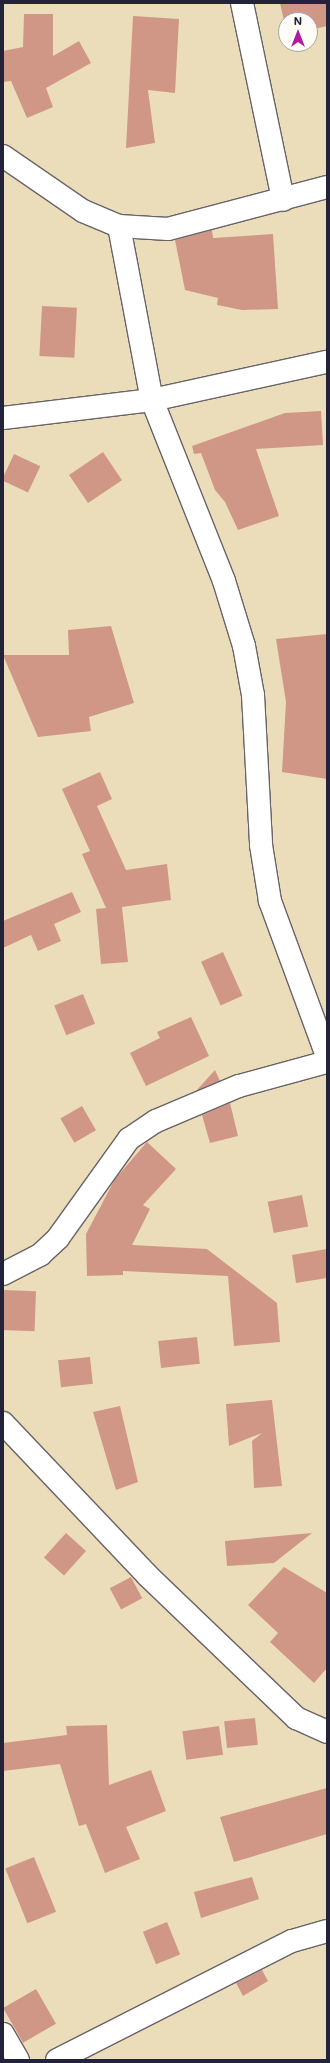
<!DOCTYPE html>
<style>
body{margin:0}
#map{position:relative;width:330px;height:2063px;overflow:hidden;background:#ecddba;font-family:Mali,sans-serif}
div>[style]{position:absolute}
.building>*{inset:0;background:#d09787;transform-origin:0 0}
.roads{filter:drop-shadow(1px 0 #696367) drop-shadow(-1px 0 #696367) drop-shadow(0 1px #696367) drop-shadow(0 -1px #696367)}
.street>*{height:22px;margin:-11px;padding:0 11px;transform-origin:11px;border-radius:11px;background:#fff}
span{translate:-50% -50%;white-space:nowrap;text-align:center;line-height:1.15;-webkit-text-stroke:3px #fdfcf7;paint-order:stroke}
.frame{position:absolute;inset:0;border:4px solid #22223b;pointer-events:none}
.north{position:absolute;left:278px;top:12px;width:40px;height:40px;box-sizing:border-box;background:#fdfcf7;border:1px solid #a5a5ac;border-radius:50%;rotate:0deg;font-size:11px;font-weight:700;line-height:16px;text-align:center;color:#22223b}
.north::after{content:'';display:block;margin:auto;width:14px;height:18px;background:#b5179e;clip-path:polygon(50% 0,100% 100%,50% 72%,0 100%)}
</style>
<div id="map">
<div class="building">
<div style="clip-path:polygon(280px 3px,327px 3px,327px 26px,310px 30px,310px 20px,286px 20px,286px 30px)"></div>
<div style="clip-path:polygon(24px 14px,53px 14px,53px 56px,79px 41px,91px 63px,46px 88px,53px 107px,27px 118px,11px 81px,3px 82px,3px 51px,23px 47px)"></div>
<div style="clip-path:polygon(133px 16px,179px 19px,175px 93px,148px 90px,155px 143px,126px 148px)"></div>
<div style="clip-path:polygon(212px 230px,213px 238px,273px 234px,278px 309px,242px 310px,217px 305px,218px 298px,185px 290px,175px 240px)"></div>
<div style="left:42px;top:306px;width:35px;height:50px;rotate:3deg"></div>
<div style="clip-path:polygon(321px 411px,323px 445px,256px 449px,279px 516px,238px 530px,225px 502px,215px 490px,201px 453px,194px 454px,192px 446px,285px 413px)"></div>
<div style="left:103px;top:452px;width:34px;height:41px;rotate:56deg"></div>
<div style="left:14px;top:454px;width:29px;height:29px;rotate:25deg"></div>
<div style="clip-path:polygon(111px 626px,134px 703px,89px 717px,91px 731px,38px 737px,3px 655px,69px 655px,68px 630px)"></div>
<div style="clip-path:polygon(327px 634px,327px 779px,282px 772px,286px 702px,276px 639px)"></div>
<div style="clip-path:polygon(100px 772px,112px 799px,97px 806px,126px 870px,167px 864px,171px 900px,122px 907px,128px 962px,101px 964px,96px 909px,106px 908px,82px 854px,90px 851px,62px 789px)"></div>
<div style="clip-path:polygon(72px 892px,81px 912px,54px 924px,61px 941px,38px 951px,31px 935px,3px 948px,3px 921px)"></div>
<div style="left:223px;top:952px;width:48px;height:24px;rotate:66deg"></div>
<div style="left:83px;top:994px;width:32px;height:31px;rotate:68deg"></div>
<div style="clip-path:polygon(191px 1017px,209px 1056px,146px 1086px,130px 1053px,160px 1038px,157px 1032px)"></div>
<div style="clip-path:polygon(215px 1070px,220px 1081px,196px 1091px)"></div>
<div style="clip-path:polygon(230px 1103px,238px 1136px,210px 1143px,202px 1115px)"></div>
<div style="left:82px;top:1106px;width:28px;height:25px;rotate:60deg"></div>
<div style="clip-path:polygon(147px 1142px,176px 1169px,143px 1205px,150px 1209px,132px 1245px,207px 1249px,277px 1303px,280px 1342px,234px 1346px,228px 1276px,123px 1271px,123px 1275px,87px 1276px,86px 1234px,115px 1179px)"></div>
<div style="left:302px;top:1195px;width:32px;height:35px;rotate:79deg"></div>
<div style="clip-path:polygon(327px 1249px,327px 1278px,296px 1283px,292px 1255px)"></div>
<div style="left:3px;top:1290px;width:33px;height:40px;rotate:2deg"></div>
<div style="left:197px;top:1337px;width:27px;height:39px;rotate:84deg"></div>
<div style="left:90px;top:1357px;width:27px;height:32px;rotate:84deg"></div>
<div style="clip-path:polygon(272px 1400px,282px 1486px,254px 1488px,252px 1441px,262px 1433px,229px 1446px,226px 1404px)"></div>
<div style="clip-path:polygon(120px 1406px,138px 1482px,116px 1490px,93px 1412px)"></div>
<div style="left:66px;top:1533px;width:27px;height:33px;rotate:42deg"></div>
<div style="clip-path:polygon(312px 1533px,274px 1563px,227px 1566px,225px 1541px)"></div>
<div style="clip-path:polygon(284px 1567px,327px 1593px,327px 1668px,314px 1683px,270px 1642px,278px 1633px,248px 1605px)"></div>
<div style="left:131px;top:1577px;width:24px;height:24px;rotate:62deg"></div>
<div style="left:255px;top:1718px;width:27px;height:31px;rotate:84deg"></div>
<div style="clip-path:polygon(107px 1725px,109px 1785px,151px 1770px,166px 1811px,126px 1827px,140px 1859px,105px 1873px,86px 1824px,79px 1826px,60px 1764px,3px 1771px,3px 1743px,67px 1735px,66px 1726px)"></div>
<div style="left:219px;top:1726px;width:29px;height:37px;rotate:82deg"></div>
<div style="clip-path:polygon(327px 1788px,327px 1834px,234px 1862px,220px 1817px)"></div>
<div style="left:34px;top:1857px;width:59px;height:31px;rotate:68deg"></div>
<div style="clip-path:polygon(252px 1877px,259px 1899px,201px 1918px,194px 1892px)"></div>
<div style="left:167px;top:1922px;width:35px;height:26px;rotate:68deg"></div>
<div style="clip-path:polygon(262px 1970px,268px 1981px,243px 1996px,236px 1983px)"></div>
<div style="left:36px;top:1989px;width:40px;height:38px;rotate:60deg"></div>
</div>
<div class="roads">
<div class="street">
<div style="left:242px;top:3px;width:201px;rotate:78.2deg"></div>
<div style="left:3px;top:156px;width:97px;rotate:34.5deg"></div>
<div style="left:83px;top:211px;width:39px;rotate:23deg"></div>
<div style="left:119px;top:226px;width:49px;rotate:3.5deg"></div>
<div style="left:168px;top:229px;width:164px;rotate:-14.8deg"></div>
<div style="left:119px;top:226px;width:177px;rotate:79.3deg"></div>
<div style="left:152px;top:400px;width:195px;rotate:68.3deg"></div>
<div style="left:224px;top:581px;width:68px;rotate:72.9deg"></div>
<div style="left:244px;top:646px;width:50px;rotate:79.6deg"></div>
<div style="left:253px;top:695px;width:150px;rotate:86.9deg"></div>
<div style="left:261px;top:845px;width:57px;rotate:80.9deg"></div>
<div style="left:270px;top:901px;width:165px;rotate:69.8deg"></div>
<div style="left:3px;top:418px;width:150px;rotate:-6.9deg"></div>
<div style="left:152px;top:400px;width:179px;rotate:-12.3deg"></div>
<div style="left:3px;top:1274px;width:42px;rotate:-27.2deg"></div>
<div style="left:40px;top:1255px;width:25px;rotate:-43deg"></div>
<div style="left:58px;top:1238px;width:122px;rotate:-54.4deg"></div>
<div style="left:129px;top:1139px;width:32px;rotate:-34deg"></div>
<div style="left:156px;top:1121px;width:90px;rotate:-22.9deg"></div>
<div style="left:239px;top:1086px;width:91px;rotate:-15.3deg"></div>
<div style="left:3px;top:1423px;width:209px;rotate:46.5deg"></div>
<div style="left:147px;top:1575px;width:207px;rotate:43.8deg"></div>
<div style="left:296px;top:1718px;width:34px;rotate:24deg"></div>
<div style="left:3px;top:2034px;width:30px;rotate:60deg"></div>
<div style="left:57px;top:2060px;width:263px;rotate:-26.9deg"></div>
<div style="left:292px;top:1941px;width:36px;rotate:-16deg"></div>
</div>
</div>
<div class="frame"></div>
<div class="north">N</div>
</div>
